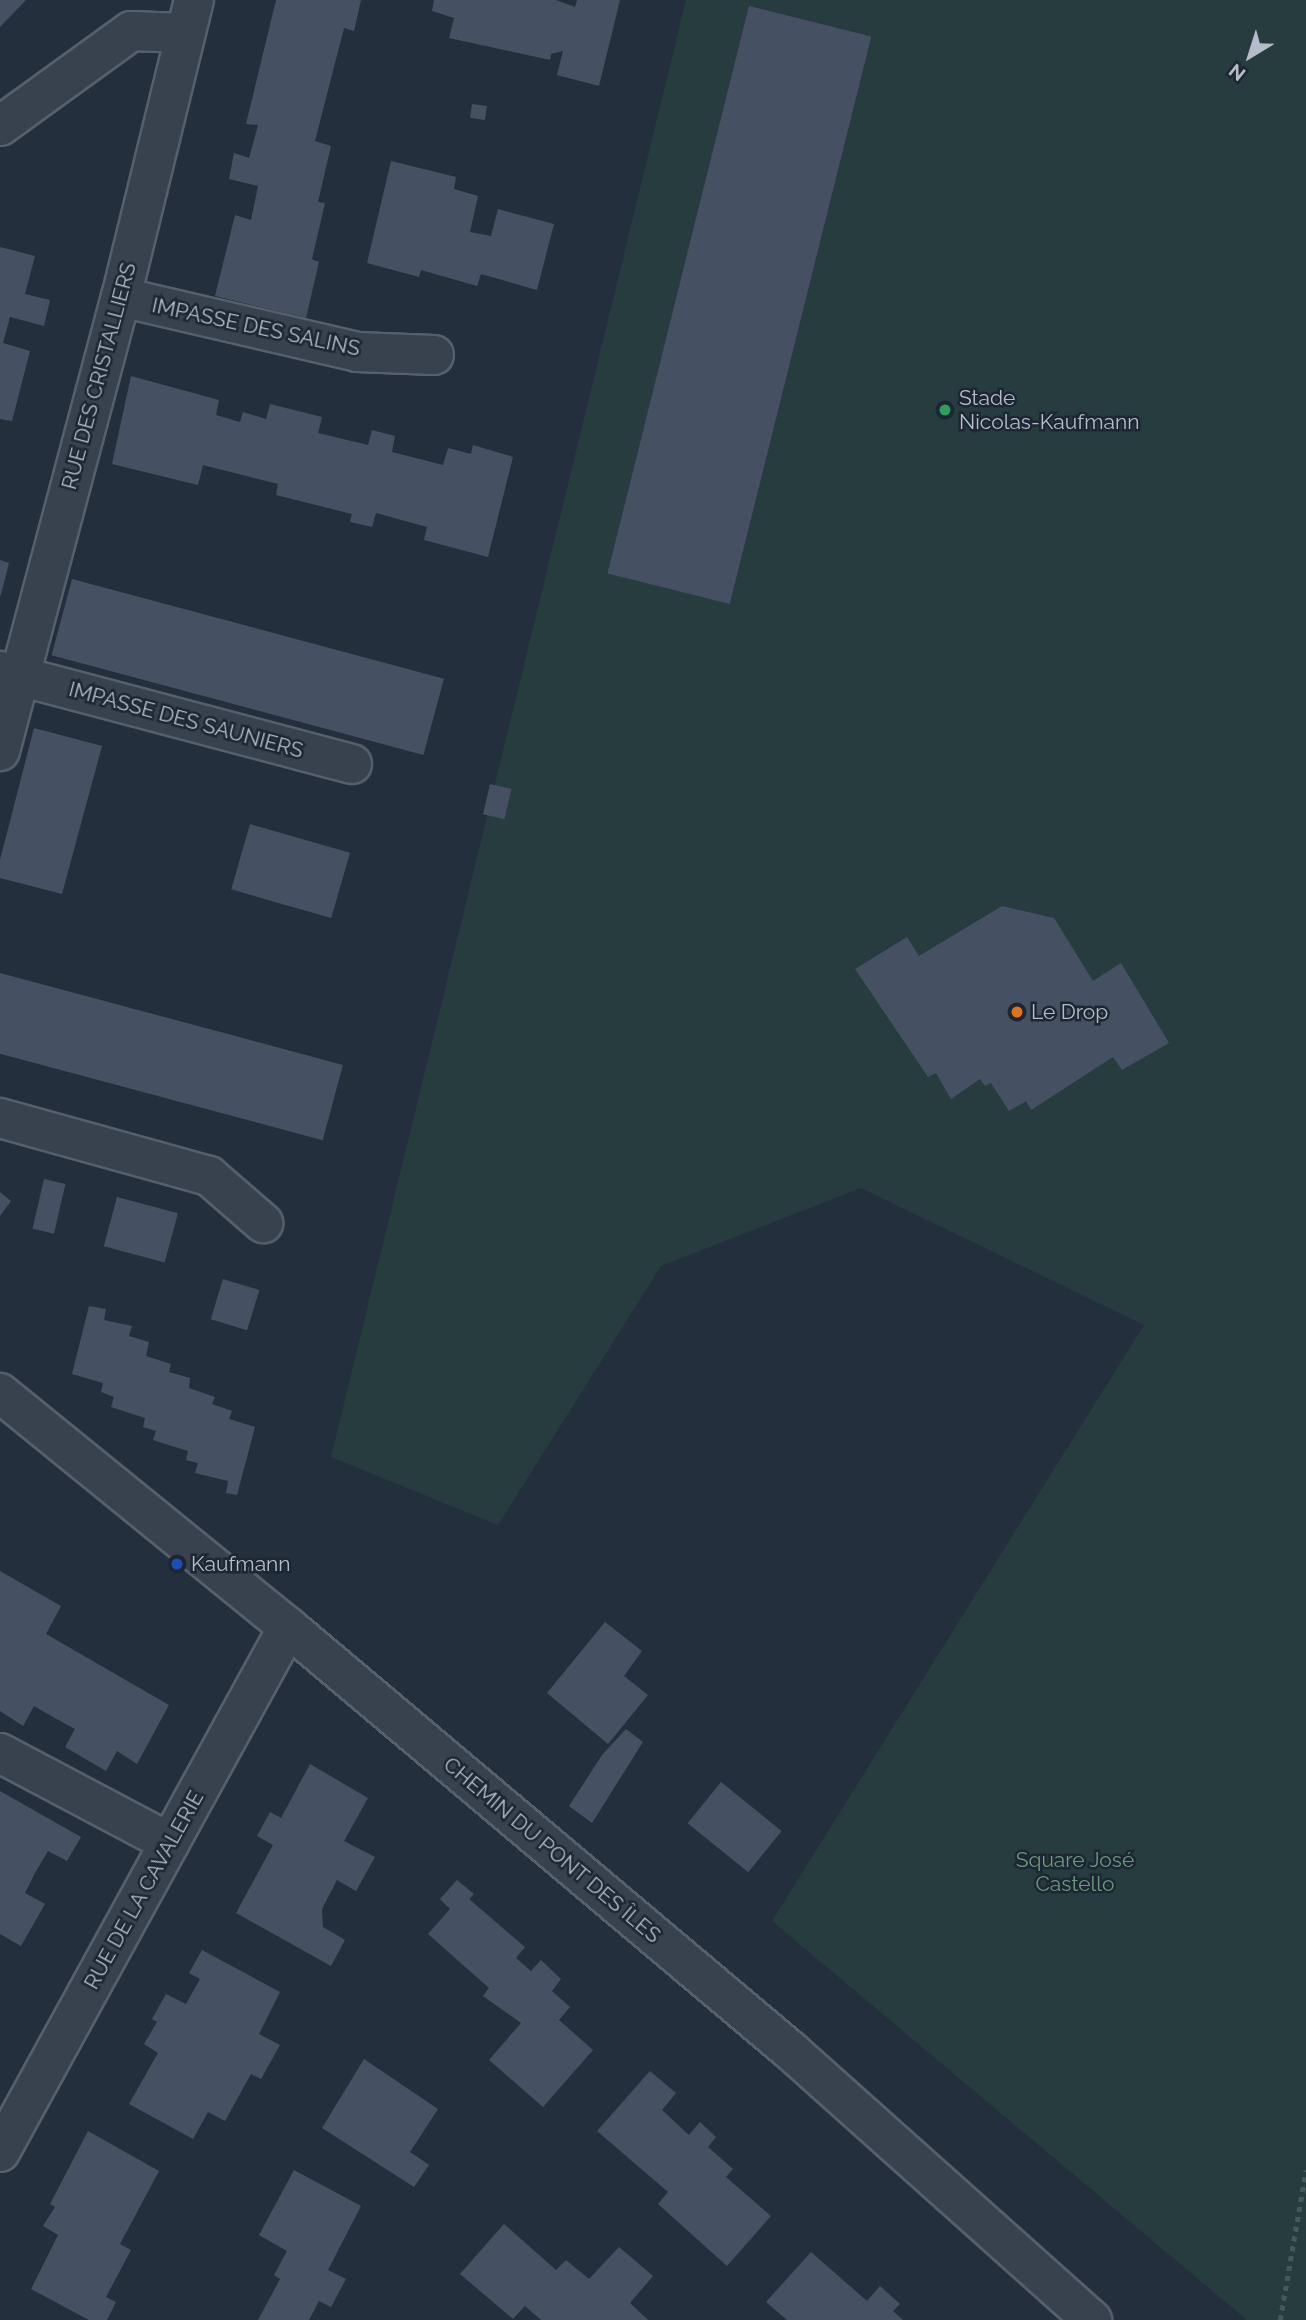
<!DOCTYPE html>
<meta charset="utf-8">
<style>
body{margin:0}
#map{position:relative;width:1306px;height:2320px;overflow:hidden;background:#242f3e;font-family:Raleway,sans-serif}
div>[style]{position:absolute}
.green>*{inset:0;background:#263c3f}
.building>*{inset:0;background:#455162;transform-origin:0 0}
.path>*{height:4.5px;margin-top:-2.25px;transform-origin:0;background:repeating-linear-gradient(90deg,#44595c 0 5px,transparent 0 10px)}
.roads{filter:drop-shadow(2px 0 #565f6c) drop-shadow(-2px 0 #565f6c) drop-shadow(0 2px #565f6c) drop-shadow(0 -2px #565f6c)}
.street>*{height:38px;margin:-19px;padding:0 19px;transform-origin:19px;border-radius:19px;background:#38414e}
.dots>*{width:19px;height:19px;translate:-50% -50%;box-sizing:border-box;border:4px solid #1d2633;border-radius:50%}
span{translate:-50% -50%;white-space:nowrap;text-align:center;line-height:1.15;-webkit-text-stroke:5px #1d2633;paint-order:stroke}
.street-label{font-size:21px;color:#b4bcc9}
.poi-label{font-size:21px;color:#b4bcc9}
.left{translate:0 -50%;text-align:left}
.park-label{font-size:21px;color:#6b9a76}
.north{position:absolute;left:1215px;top:21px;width:70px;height:70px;-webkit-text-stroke:5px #1d2633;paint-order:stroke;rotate:218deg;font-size:19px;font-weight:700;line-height:28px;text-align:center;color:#b4bcc9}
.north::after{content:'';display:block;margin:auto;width:24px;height:32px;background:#b4bcc9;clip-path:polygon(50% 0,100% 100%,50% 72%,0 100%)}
</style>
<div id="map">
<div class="green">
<div style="clip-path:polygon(686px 0,1306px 0,1306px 2320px,1247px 2320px,772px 1921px,1144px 1325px,861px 1188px,661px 1266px,498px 1525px,331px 1457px)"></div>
</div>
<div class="building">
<div style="clip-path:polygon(0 0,26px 0,0 27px)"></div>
<div style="clip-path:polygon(276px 0,361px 0,354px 31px,344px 28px,315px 141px,331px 146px,318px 202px,325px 203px,312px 259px,319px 262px,306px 318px,215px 296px,235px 215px,251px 220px,258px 186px,229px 179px,234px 153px,249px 158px,258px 125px,246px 124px)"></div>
<div style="clip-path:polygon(434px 0,556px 0,575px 7px,577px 0,620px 0,599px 86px,557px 75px,563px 51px,551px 54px,550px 60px,449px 38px,454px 18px,432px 11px)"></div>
<div style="left:749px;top:6px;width:126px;height:585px;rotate:14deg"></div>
<div style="left:472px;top:104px;width:15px;height:14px;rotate:8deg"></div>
<div style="clip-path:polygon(391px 161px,456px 177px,454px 189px,478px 196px,470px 232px,491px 236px,498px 209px,554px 224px,537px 290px,481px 274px,477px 286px,421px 270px,419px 277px,367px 263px)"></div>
<div style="clip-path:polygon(0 247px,35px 256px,25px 294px,50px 300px,44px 326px,10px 317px,3px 343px,30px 351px,12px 421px,0 419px)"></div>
<div style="clip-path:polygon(131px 376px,219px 400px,216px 415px,240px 422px,243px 412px,266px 419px,270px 404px,322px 417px,318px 433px,368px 445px,372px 430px,395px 436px,392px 452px,443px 465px,448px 448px,471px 454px,473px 445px,513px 457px,488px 557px,424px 540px,427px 527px,376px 513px,372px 527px,350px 522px,352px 514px,276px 495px,278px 484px,203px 465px,198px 485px,112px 464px)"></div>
<div style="clip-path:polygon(0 560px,9px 563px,1px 595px,0 595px)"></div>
<div style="left:72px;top:579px;width:385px;height:79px;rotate:15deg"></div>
<div style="clip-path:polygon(34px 728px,102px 746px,62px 894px,0 878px,0 860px)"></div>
<div style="left:490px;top:784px;width:22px;height:31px;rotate:13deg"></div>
<div style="left:250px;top:824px;width:104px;height:68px;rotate:16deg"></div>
<div style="clip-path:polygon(1002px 906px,1054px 918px,1093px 981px,1121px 963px,1169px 1043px,1122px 1070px,1113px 1057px,1031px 1110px,1026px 1101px,1009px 1111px,991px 1083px,985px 1086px,980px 1079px,951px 1099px,936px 1073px,928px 1077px,855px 969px,907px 937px,919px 956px)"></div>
<div style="left:0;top:973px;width:355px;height:78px;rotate:15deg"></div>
<div style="left:44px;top:1179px;width:22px;height:51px;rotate:13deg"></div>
<div style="clip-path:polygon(0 1192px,11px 1201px,0 1216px)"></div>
<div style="left:117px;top:1197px;width:63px;height:51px;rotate:15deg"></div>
<div style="left:223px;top:1279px;width:38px;height:42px;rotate:17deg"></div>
<div style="clip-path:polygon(89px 1306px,106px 1309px,104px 1320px,132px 1326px,129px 1336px,149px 1342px,146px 1356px,171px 1364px,169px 1372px,190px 1378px,189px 1388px,215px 1397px,212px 1404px,232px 1411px,229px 1419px,255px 1427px,237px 1495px,226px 1493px,228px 1481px,195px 1473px,198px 1463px,186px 1460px,188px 1451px,153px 1440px,156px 1431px,143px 1427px,145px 1418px,111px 1407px,114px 1397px,101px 1392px,103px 1383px,72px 1374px)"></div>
<div style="clip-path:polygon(0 1571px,61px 1606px,46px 1634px,169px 1705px,137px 1764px,117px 1751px,106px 1771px,65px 1747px,75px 1729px,53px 1717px,34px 1706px,23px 1726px,0 1711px)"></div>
<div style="clip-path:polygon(605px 1622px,642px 1651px,624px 1676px,648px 1695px,608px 1744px,547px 1693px)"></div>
<div style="clip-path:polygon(626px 1729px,643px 1742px,592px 1823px,569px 1806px,602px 1755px)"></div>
<div style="clip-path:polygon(310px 1764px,368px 1798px,344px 1841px,375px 1857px,356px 1891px,337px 1880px,322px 1909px,323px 1927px,345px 1940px,331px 1966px,236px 1913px,273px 1845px,257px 1836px,270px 1812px,281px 1818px)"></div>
<div style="left:721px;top:1782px;width:78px;height:53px;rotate:39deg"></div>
<div style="clip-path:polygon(0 1791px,81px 1837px,67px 1861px,48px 1851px,35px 1873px,25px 1893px,45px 1904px,21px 1946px,0 1934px)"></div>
<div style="clip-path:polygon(457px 1880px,474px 1894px,469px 1899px,525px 1947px,516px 1958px,531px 1971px,541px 1960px,561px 1979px,552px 1991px,570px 2007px,559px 2020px,593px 2050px,543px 2107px,489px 2060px,521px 2023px,483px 1996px,489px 1988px,428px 1934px,450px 1909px,440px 1899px)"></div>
<div style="clip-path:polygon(202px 1950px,280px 1992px,259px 2034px,280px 2045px,261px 2079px,251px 2074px,225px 2121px,208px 2112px,193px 2139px,129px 2104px,158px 2053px,144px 2044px,157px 2022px,152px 2019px,166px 1994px,186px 2004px,200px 1979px,189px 1973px)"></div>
<div style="clip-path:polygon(364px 2059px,438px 2109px,410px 2152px,429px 2165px,414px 2187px,322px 2128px)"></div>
<div style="clip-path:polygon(650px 2071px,676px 2093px,662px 2110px,689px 2135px,700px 2122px,716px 2137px,708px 2147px,733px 2169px,726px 2177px,771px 2216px,727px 2266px,658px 2204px,668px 2192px,597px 2131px)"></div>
<div style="clip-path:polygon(88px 2131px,159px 2171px,120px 2244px,131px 2250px,106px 2297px,116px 2302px,107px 2320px,89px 2320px,31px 2289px,58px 2235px,43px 2226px,55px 2207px,50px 2204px)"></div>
<div style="clip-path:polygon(294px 2170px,361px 2206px,328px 2270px,346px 2279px,331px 2307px,319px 2301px,309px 2320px,258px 2320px,280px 2279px,274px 2275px,287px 2251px,259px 2235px)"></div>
<div style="clip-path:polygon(504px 2224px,556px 2270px,566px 2260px,589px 2279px,619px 2247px,653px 2276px,630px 2303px,648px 2320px,541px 2320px,525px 2306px,513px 2319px,460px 2274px)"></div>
<div style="clip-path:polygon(811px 2252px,867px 2301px,880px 2286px,900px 2304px,893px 2311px,903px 2320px,787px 2320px,766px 2302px)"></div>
</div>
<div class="path">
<div style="left:1280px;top:2320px;width:152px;rotate:-80.2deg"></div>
</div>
<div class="roads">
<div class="street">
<div style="left:0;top:126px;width:162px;rotate:-35.9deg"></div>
<div style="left:131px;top:31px;width:54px;rotate:2.1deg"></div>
<div style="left:121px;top:297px;width:242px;rotate:13.1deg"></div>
<div style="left:357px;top:352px;width:77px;rotate:2.2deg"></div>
<div style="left:0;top:671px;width:364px;rotate:14.8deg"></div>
<div style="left:0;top:751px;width:470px;rotate:-75.1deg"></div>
<div style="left:121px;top:297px;width:306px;rotate:-76.2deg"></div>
<div style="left:0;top:1118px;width:217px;rotate:15.5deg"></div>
<div style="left:209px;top:1176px;width:72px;rotate:41deg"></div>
<div style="left:0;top:1393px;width:371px;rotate:39.1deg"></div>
<div style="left:288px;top:1627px;width:658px;rotate:40.13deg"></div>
<div style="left:791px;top:2051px;width:404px;rotate:41.8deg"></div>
<div style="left:0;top:1753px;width:192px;rotate:27.9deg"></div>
<div style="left:0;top:2152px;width:599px;rotate:-61.25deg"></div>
</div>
</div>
<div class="dots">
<div style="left:945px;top:410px;background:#2e9e5b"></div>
<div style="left:1017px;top:1012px;background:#e8710a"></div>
<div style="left:177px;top:1564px;background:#1a4fb4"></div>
</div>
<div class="street-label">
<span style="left:256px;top:327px;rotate:12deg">IMPASSE DES SALINS</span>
<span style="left:99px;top:376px;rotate:-75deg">RUE DES CRISTALLIERS</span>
<span style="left:186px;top:720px;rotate:15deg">IMPASSE DES SAUNIERS</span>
<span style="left:552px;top:1850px;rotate:40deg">CHEMIN DU PONT DES ÎLES</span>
<span style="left:144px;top:1890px;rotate:-61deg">RUE DE LA CAVALERIE</span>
</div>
<div class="poi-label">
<span class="left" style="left:959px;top:410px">Stade<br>Nicolas-Kaufmann</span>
<span class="left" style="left:1031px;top:1012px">Le Drop</span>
<span class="left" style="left:191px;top:1564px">Kaufmann</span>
</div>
<div class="park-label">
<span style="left:1075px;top:1872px">Square José<br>Castello</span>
</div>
<div class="north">N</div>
</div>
